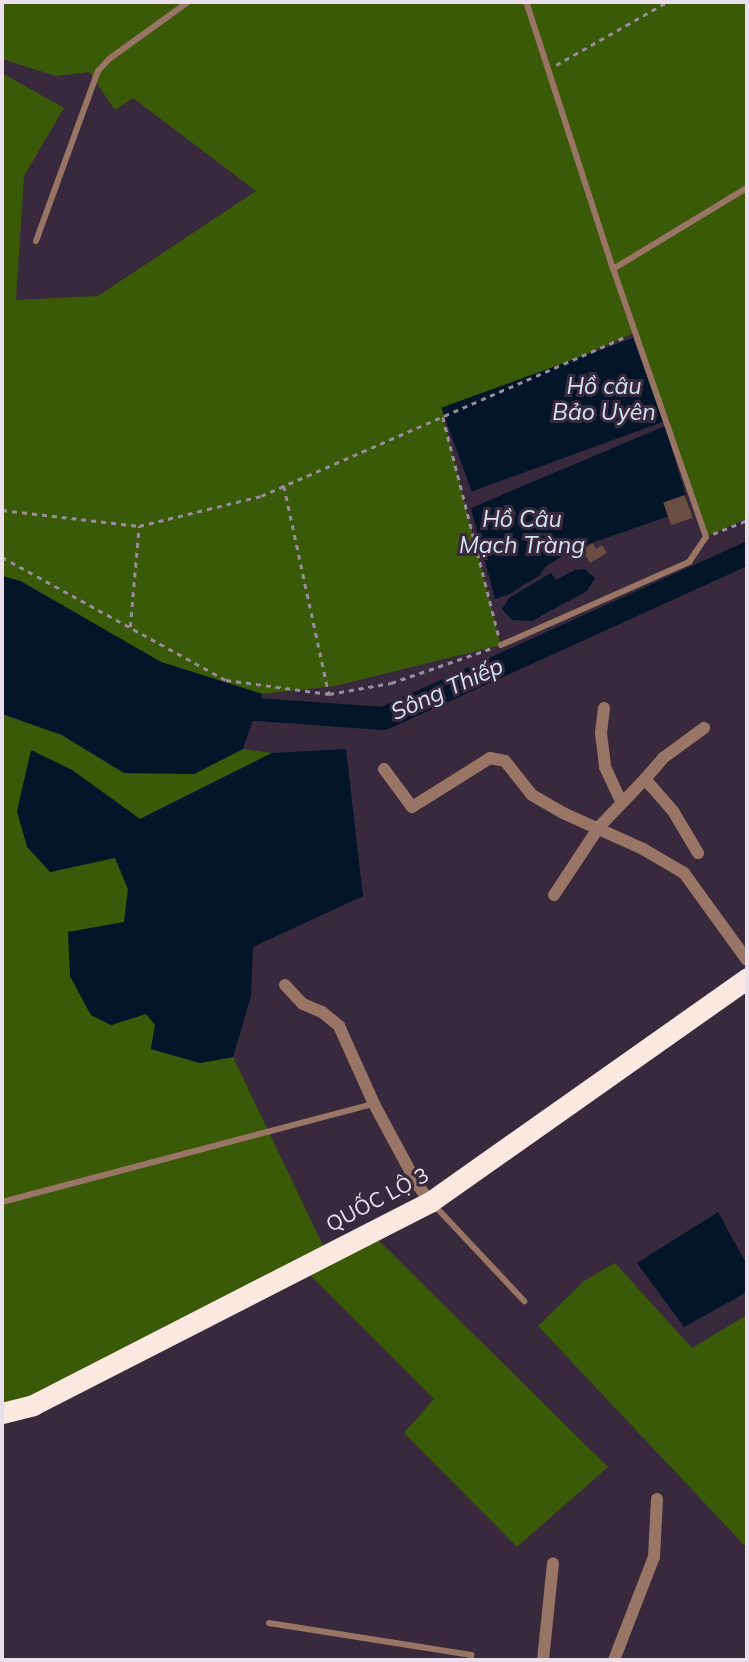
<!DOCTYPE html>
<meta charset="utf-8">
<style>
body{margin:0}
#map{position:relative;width:749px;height:1662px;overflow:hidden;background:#39293d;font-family:Mulish,sans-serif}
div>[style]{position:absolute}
.green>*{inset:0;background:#3a5a07}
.water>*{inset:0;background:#031629;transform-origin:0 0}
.river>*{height:23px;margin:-11.5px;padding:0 11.5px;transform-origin:11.5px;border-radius:11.5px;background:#031629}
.building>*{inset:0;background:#6a4e44;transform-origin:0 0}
.path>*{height:2.5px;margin-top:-1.25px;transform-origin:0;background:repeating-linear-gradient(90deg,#998c9c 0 5px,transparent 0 10px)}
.lane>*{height:6px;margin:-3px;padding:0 3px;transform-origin:3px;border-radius:3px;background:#997565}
.street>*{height:12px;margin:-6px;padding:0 6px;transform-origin:6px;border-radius:6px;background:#997565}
.highway>*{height:21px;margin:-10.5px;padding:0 10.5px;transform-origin:10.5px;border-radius:10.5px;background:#fbe9e1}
span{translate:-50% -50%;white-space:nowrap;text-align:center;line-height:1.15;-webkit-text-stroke:6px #39293d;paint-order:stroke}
.street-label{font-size:21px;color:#eae0ed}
.water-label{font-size:23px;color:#d2e3f4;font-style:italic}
.frame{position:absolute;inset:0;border:4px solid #eae0ed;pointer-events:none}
</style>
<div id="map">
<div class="green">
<div style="clip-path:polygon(2px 2px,747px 2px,747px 518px,706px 537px,634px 333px,443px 417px,501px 645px,335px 686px,262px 694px,161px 662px,21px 581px,2px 576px,2px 73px,64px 108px,24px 176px,16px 300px,98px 296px,256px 191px,133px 98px,115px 110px,89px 72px,56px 76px,2px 59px)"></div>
<div style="clip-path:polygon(2px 714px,62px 735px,124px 773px,194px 774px,243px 749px,272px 753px,140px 819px,72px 770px,31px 751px,50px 872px,115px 857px,128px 889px,125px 922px,70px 976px,91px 1015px,111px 1025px,146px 1014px,155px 1024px,151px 1049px,200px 1063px,233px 1057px,327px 1254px,370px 1232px,608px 1467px,517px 1547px,404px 1433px,434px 1399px,302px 1267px,2px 1413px)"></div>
<div style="clip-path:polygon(615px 1263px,692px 1348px,747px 1315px,747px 1548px,538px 1326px,584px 1281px)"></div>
</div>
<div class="water">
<div style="left:633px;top:338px;width:89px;height:204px;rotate:70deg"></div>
<div style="clip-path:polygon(665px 426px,690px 509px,574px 549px,546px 566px,540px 575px,508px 595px,495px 599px,471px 508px)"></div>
<div style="clip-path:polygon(585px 569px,595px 578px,587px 591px,532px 621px,512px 620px,502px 609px,509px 598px,551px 573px,556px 580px,575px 570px)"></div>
<div style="clip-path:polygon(2px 576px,20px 581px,161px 662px,262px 694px,243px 749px,194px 774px,124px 773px,62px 735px,2px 714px)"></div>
<div style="clip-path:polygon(346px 749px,363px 896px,253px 947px,251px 996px,233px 1057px,200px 1063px,151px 1049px,155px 1025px,146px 1014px,111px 1025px,91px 1015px,70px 976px,68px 932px,124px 922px,128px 889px,115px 858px,50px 872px,27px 847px,17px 811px,31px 750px,72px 770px,140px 819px,272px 753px)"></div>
<div style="clip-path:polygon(718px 1212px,747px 1265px,747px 1292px,684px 1327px,637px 1263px)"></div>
</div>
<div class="river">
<div style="left:229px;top:707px;width:154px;rotate:4.1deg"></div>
<div style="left:383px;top:718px;width:400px;rotate:-24.4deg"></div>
</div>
<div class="building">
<div style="left:685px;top:495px;width:24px;height:23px;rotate:71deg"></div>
<div style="clip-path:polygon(593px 543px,596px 549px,602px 545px,607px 553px,590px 563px,582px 550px)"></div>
</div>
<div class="path">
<div style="left:556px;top:65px;width:128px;rotate:-29.6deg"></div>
<div style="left:443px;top:417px;width:227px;rotate:75.7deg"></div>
<div style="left:284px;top:486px;width:213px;rotate:77.8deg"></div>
<div style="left:2px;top:510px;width:138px;rotate:6.7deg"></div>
<div style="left:139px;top:526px;width:126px;rotate:-13.8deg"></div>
<div style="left:261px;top:496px;width:400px;rotate:-23.6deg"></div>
<div style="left:713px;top:534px;width:37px;rotate:-22deg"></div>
<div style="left:2px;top:557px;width:256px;rotate:28.8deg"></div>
<div style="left:226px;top:680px;width:104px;rotate:7.7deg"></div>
<div style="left:329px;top:694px;width:63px;rotate:-10.1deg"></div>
<div style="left:391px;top:683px;width:107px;rotate:-19.1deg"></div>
<div style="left:130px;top:627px;width:101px;rotate:-84.9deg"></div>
</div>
<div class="lane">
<div style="left:36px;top:241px;width:181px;rotate:-70deg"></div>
<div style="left:98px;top:71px;width:16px;rotate:-47deg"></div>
<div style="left:109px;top:59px;width:97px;rotate:-35.8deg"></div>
<div style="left:613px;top:269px;width:157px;rotate:-31.2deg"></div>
<div style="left:501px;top:645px;width:206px;rotate:-23.8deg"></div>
<div style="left:689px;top:562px;width:30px;rotate:-56deg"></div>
<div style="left:706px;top:537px;width:284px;rotate:-109.1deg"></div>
<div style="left:613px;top:269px;width:281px;rotate:-108deg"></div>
<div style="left:2px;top:1202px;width:385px;rotate:-14.8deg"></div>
<div style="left:434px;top:1205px;width:132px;rotate:46.8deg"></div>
<div style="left:269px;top:1623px;width:205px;rotate:9deg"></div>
<div style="left:471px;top:1655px;width:5px;rotate:90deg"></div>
</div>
<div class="street">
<div style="left:604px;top:708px;width:25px;rotate:97deg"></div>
<div style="left:601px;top:733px;width:34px;rotate:83deg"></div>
<div style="left:605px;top:767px;width:38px;rotate:65deg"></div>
<div style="left:384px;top:769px;width:47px;rotate:53.6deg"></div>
<div style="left:412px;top:807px;width:92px;rotate:-32.1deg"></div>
<div style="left:490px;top:758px;width:15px;rotate:11deg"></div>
<div style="left:505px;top:761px;width:43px;rotate:51.5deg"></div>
<div style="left:532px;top:795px;width:36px;rotate:30deg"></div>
<div style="left:563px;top:813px;width:88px;rotate:24.2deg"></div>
<div style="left:643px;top:849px;width:48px;rotate:30.3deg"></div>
<div style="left:684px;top:873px;width:107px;rotate:54.1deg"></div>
<div style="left:645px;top:779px;width:28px;rotate:-49deg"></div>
<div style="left:663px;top:758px;width:51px;rotate:-36.2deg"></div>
<div style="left:554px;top:895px;width:82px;rotate:-56.5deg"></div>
<div style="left:599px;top:827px;width:66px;rotate:-46.2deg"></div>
<div style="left:645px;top:779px;width:43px;rotate:48.8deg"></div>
<div style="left:673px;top:811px;width:49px;rotate:59.2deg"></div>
<div style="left:285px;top:985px;width:26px;rotate:47deg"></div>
<div style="left:303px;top:1004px;width:21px;rotate:23deg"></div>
<div style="left:322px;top:1012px;width:22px;rotate:39deg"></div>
<div style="left:339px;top:1026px;width:85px;rotate:65.8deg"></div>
<div style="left:374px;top:1104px;width:91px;rotate:61.7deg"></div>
<div style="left:417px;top:1184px;width:22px;rotate:54deg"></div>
<div style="left:543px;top:1660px;width:97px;rotate:-84.1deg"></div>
<div style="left:614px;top:1660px;width:110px;rotate:-68.8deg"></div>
<div style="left:654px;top:1557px;width:58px;rotate:-87deg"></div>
</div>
<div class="highway">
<div style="left:2px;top:1413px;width:32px;rotate:-14deg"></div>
<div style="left:33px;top:1405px;width:446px;rotate:-27.1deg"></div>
<div style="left:430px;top:1202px;width:388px;rotate:-35.2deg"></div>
</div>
<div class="street-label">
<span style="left:377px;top:1199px;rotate:-28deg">QUỐC LỘ 3</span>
</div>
<div class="water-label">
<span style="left:604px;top:399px">Hồ câu<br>Bảo Uyên</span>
<span style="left:522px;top:532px">Hồ Câu<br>Mạch Tràng</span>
<span style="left:447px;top:689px;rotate:-24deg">Sông Thiếp</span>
</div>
<div class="frame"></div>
</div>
